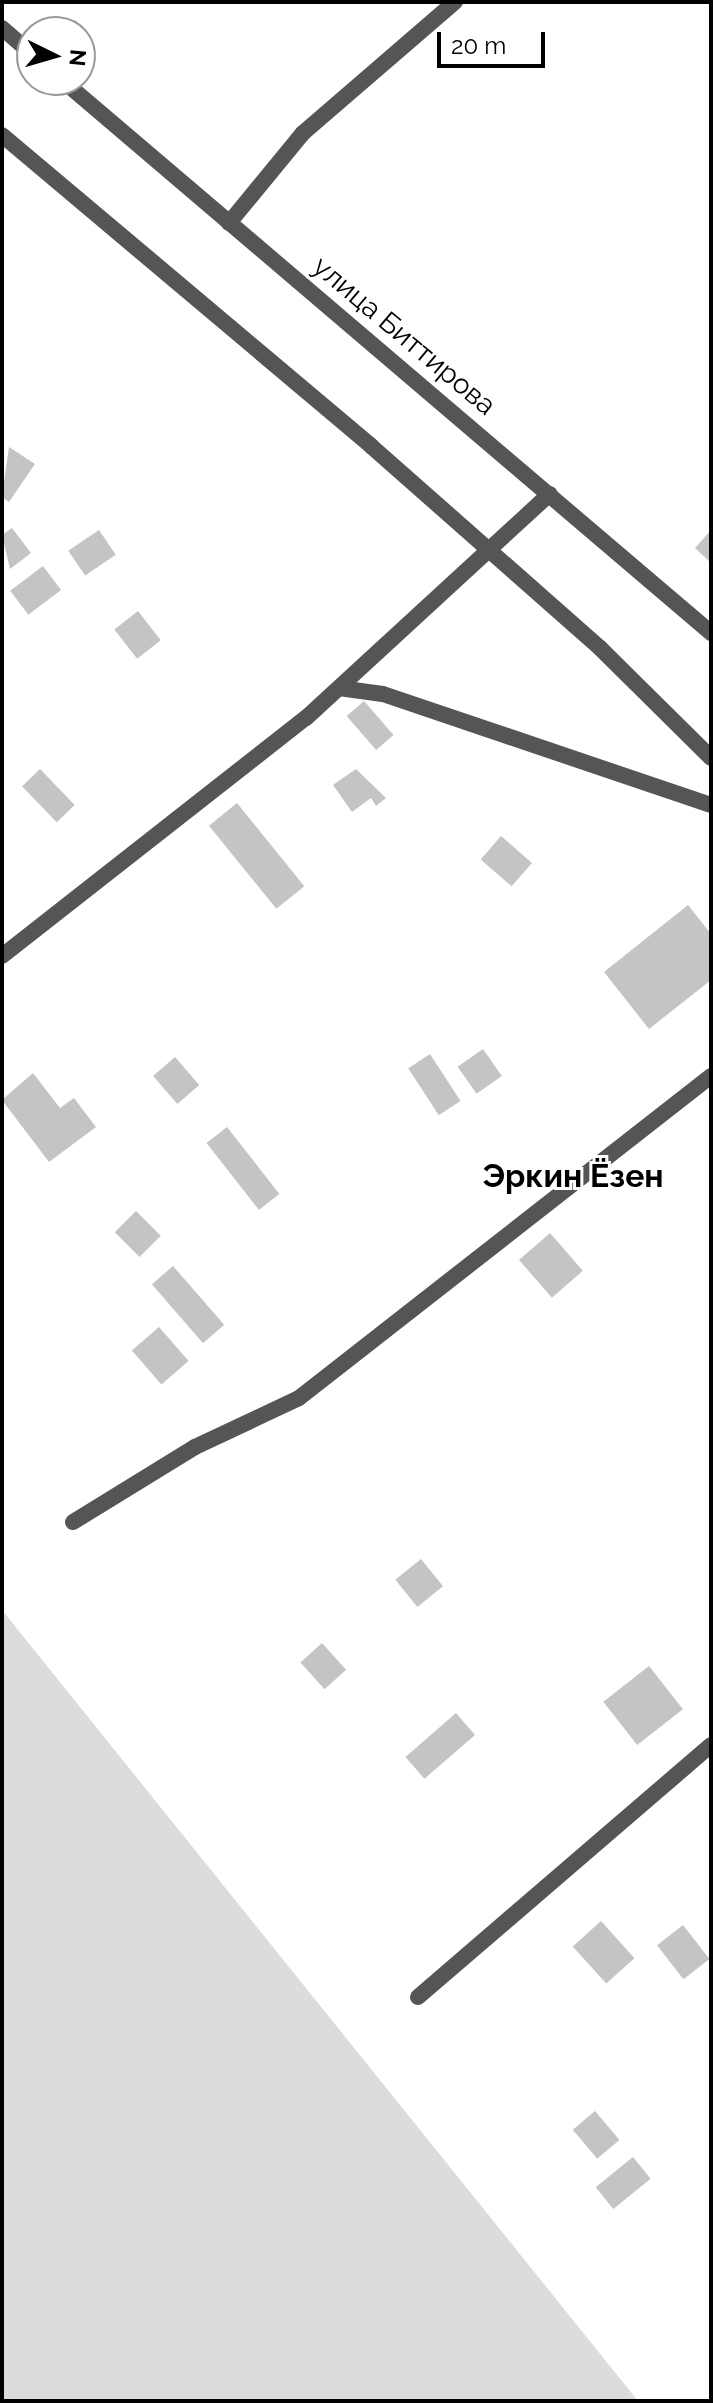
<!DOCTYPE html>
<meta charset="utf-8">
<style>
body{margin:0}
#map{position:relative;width:713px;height:2403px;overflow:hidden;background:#fff;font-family:Raleway,sans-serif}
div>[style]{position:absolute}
.green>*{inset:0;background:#dcdcdc}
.building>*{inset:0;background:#c4c4c4;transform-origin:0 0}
.service>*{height:16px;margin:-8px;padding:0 8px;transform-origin:8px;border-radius:8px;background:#555}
.minor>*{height:16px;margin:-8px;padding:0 8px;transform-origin:8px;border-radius:8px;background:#555}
.tertiary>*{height:16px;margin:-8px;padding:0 8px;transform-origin:8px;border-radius:8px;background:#555}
span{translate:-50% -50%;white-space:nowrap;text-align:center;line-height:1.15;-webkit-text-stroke:6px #fff;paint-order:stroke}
.street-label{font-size:28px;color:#000}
.quarter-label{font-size:32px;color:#000;font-weight:700}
.frame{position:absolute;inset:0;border:4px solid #000;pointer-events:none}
.north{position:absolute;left:16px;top:16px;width:80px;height:80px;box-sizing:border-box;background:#fff;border:2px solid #999;border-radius:50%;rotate:95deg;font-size:22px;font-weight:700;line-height:32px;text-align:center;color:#000}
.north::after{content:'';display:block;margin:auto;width:28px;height:36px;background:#000;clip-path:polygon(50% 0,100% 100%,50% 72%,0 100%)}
.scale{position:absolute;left:437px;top:32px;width:108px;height:36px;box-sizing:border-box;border:4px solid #000;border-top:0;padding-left:10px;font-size:24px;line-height:28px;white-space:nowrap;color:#000;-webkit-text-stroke:6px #fff;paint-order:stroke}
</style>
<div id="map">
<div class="green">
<div style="clip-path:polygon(2px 1610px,638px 2401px,2px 2401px)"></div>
</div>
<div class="building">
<div style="clip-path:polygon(9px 447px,35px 464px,9px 502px,2px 497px)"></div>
<div style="clip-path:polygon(12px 528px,31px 553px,10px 569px,2px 535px)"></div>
<div style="left:99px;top:530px;width:30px;height:37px;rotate:56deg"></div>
<div style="clip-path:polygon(711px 530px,711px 563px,695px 548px)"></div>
<div style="left:43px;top:566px;width:30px;height:41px;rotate:53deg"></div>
<div style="left:138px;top:611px;width:37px;height:30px;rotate:52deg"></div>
<div style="left:364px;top:701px;width:45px;height:23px;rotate:49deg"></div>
<div style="left:40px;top:769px;width:50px;height:25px;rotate:46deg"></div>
<div style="clip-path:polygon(356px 769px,386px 798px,376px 806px,371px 798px,352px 812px,333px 785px)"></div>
<div style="left:237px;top:803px;width:107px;height:36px;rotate:51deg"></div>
<div style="left:501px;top:836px;width:41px;height:31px;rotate:41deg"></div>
<div style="clip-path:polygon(688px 905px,711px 934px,711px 980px,649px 1029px,604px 972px)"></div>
<div style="left:483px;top:1049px;width:33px;height:31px;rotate:55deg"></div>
<div style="left:430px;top:1054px;width:56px;height:26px;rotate:57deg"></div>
<div style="left:175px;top:1057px;width:37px;height:29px;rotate:49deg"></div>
<div style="clip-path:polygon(33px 1073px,60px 1108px,74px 1098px,96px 1127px,49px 1162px,2px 1100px)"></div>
<div style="left:227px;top:1127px;width:85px;height:26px;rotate:52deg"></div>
<div style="left:136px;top:1211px;width:35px;height:30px;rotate:45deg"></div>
<div style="left:550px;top:1233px;width:50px;height:41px;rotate:49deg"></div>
<div style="left:173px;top:1266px;width:78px;height:28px;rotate:49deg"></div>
<div style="left:159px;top:1327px;width:45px;height:36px;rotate:49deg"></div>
<div style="left:421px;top:1559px;width:35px;height:33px;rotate:51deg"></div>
<div style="left:322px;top:1643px;width:36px;height:29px;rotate:48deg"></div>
<div style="left:649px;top:1666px;width:55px;height:58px;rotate:52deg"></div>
<div style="left:456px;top:1713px;width:29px;height:67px;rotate:49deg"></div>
<div style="left:601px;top:1921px;width:50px;height:38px;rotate:48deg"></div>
<div style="left:683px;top:1925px;width:43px;height:33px;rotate:52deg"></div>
<div style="left:595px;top:2111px;width:38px;height:29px;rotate:50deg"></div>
<div style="left:633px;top:2157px;width:28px;height:48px;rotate:51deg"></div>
</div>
<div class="service">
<div style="left:2px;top:135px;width:483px;rotate:40.1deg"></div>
<div style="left:371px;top:446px;width:305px;rotate:41.4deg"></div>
<div style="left:600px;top:648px;width:156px;rotate:44.7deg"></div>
<div style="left:339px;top:688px;width:44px;rotate:7.8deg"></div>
<div style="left:383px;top:694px;width:346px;rotate:18.7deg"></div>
<div style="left:2px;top:956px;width:386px;rotate:-38.1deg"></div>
<div style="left:306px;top:718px;width:331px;rotate:-42.6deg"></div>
<div style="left:73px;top:1522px;width:143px;rotate:-31.6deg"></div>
<div style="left:195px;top:1447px;width:115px;rotate:-25.2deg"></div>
<div style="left:299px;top:1398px;width:523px;rotate:-38.01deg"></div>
<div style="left:418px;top:1997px;width:386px;rotate:-40.7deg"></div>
</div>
<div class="minor">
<div style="left:229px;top:223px;width:117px;rotate:-50.6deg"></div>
<div style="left:303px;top:133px;width:201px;rotate:-40.8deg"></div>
</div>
<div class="tertiary">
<div style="left:2px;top:28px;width:40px;rotate:41deg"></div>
<div style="left:62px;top:80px;width:853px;rotate:40.43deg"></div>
</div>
<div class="street-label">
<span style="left:404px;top:336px;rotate:40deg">улица Биттирова</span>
</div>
<div class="quarter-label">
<span style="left:573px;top:1176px">Эркин Ёзен</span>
</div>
<div class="frame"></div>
<div class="north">N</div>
<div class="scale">20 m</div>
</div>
